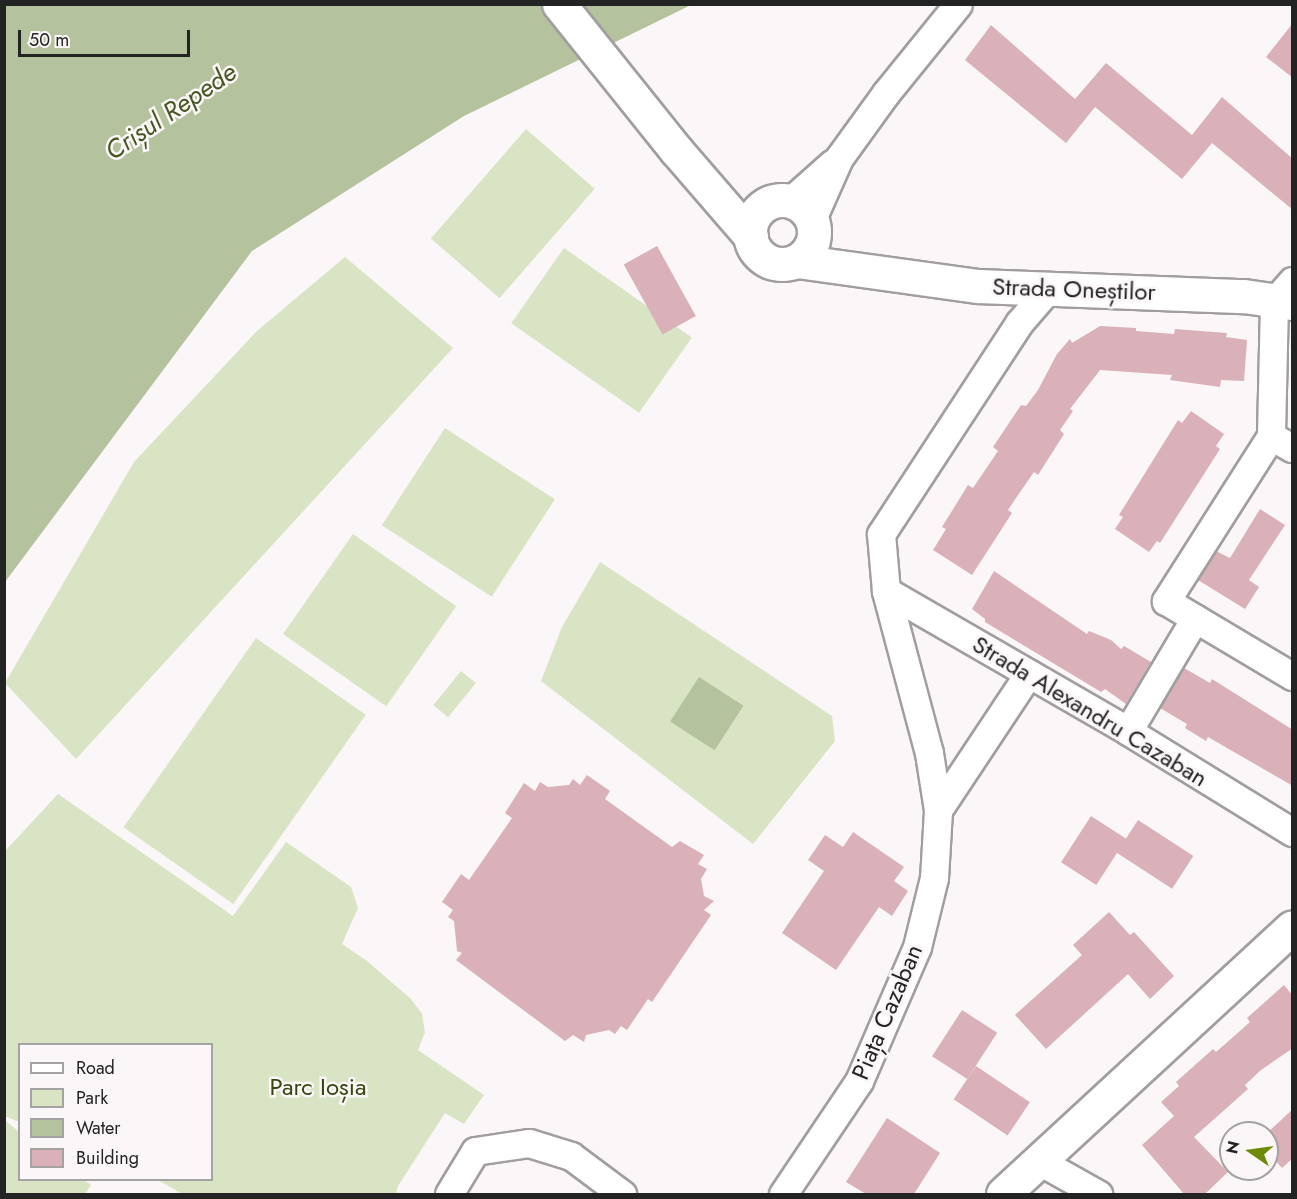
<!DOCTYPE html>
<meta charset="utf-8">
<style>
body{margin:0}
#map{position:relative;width:1297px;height:1199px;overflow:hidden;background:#fbf6f7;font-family:Jost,sans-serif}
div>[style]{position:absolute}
.green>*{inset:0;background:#d9e4c5;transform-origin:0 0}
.water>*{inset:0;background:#b5c29e;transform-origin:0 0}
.building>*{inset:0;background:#dab0b9;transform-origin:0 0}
.roads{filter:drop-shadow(2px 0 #a29e9f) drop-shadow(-2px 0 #a29e9f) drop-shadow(0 2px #a29e9f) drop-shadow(0 -2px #a29e9f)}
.street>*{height:27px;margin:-13.5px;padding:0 13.5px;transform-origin:13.5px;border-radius:13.5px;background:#fff}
.secondary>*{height:33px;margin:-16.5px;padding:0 16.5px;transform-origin:16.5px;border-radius:16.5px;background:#fff}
.secondary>.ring{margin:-16.5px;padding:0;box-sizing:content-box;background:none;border:33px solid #fff;border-radius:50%}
span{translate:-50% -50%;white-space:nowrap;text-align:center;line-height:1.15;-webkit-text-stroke:5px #fbf6f7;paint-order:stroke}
.street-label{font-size:24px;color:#242323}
.park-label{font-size:24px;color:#36460d}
.water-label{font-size:26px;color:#465620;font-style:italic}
.frame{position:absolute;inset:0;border:6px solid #242323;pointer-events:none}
.legend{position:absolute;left:18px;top:1043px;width:195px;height:138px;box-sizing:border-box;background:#fbf6f7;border:2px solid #a5a2a2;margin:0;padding:8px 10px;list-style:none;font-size:18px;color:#242323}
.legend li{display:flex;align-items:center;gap:12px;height:30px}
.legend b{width:30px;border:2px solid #a5a2a2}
.north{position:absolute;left:1219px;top:1121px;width:60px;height:60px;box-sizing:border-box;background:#fbf6f7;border:2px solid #a5a2a2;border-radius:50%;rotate:283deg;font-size:16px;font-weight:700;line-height:24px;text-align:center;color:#242323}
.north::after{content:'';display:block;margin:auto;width:21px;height:27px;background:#6c8a07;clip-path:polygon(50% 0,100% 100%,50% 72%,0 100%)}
.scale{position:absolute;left:18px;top:30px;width:172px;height:27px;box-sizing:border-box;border:3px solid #242323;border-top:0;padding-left:8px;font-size:18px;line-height:21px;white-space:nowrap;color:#242323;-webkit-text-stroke:4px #fbf6f7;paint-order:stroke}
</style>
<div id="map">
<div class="green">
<div style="left:526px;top:129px;width:91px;height:145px;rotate:41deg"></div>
<div style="left:564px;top:248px;width:156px;height:92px;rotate:35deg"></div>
<div style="clip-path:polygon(345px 257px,453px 348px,76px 759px,5px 683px,134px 462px,257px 331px)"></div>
<div style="left:445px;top:428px;width:131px;height:116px;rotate:33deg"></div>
<div style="left:353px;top:534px;width:126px;height:122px;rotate:35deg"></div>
<div style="clip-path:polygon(600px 562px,832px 716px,835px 741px,753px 844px,541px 681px,562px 627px)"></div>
<div style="left:256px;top:638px;width:134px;height:231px;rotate:35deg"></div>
<div style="left:461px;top:671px;width:19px;height:44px;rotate:39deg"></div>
<div style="clip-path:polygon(58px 794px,233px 916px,286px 842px,351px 887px,358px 908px,342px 944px,367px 961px,411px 999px,422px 1014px,425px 1032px,418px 1050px,484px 1095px,464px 1124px,445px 1113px,398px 1186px,396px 1194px,182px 1194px,158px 1180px,212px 1180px,212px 1044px,20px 1044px,19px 1122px,5px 1116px,5px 851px)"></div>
<div style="clip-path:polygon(5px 1120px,19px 1132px,20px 1180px,84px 1180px,91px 1185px,85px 1194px,5px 1194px)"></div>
</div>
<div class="water">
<div style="clip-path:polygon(5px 5px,691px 5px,464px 116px,252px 251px,5px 582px)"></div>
<div style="left:699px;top:677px;width:53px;height:53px;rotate:33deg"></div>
</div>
<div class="building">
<div style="clip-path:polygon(1293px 23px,1293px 78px,1266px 57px)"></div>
<div style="clip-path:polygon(991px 25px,1075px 99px,1106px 63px,1192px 135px,1222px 97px,1293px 159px,1293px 210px,1212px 143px,1182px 179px,1095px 107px,1066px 143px,965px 60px)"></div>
<div style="left:657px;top:246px;width:80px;height:38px;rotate:61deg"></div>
<div style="clip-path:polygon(1100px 326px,1136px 328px,1136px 331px,1174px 334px,1175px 329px,1227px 333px,1226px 337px,1247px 340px,1244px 381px,1221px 380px,1220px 387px,1170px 380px,1172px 375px,1100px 370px,1070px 409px,1073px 411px,1060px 430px,1064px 434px,1038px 475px,1034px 472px,1018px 495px,1008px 510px,1012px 513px,972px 575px,933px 550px,946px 529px,942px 527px,968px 485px,973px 488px,998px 451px,993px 447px,1021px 405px,1026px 406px,1038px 390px,1057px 354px,1070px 339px,1072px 343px)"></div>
<div style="clip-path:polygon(1191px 411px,1224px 434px,1216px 446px,1220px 449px,1160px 543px,1157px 541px,1149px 552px,1115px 529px,1123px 517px,1119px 515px,1178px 420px,1182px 423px)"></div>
<div style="clip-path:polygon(1260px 509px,1285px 525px,1249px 580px,1259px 587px,1245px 609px,1198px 580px,1216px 551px,1230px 558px)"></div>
<div style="clip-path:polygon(994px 571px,1087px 634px,1089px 631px,1111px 640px,1121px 649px,1124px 646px,1151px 662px,1126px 704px,1105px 689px,1101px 692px,985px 622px,985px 619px,972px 609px)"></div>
<div style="clip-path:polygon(1184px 668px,1210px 683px,1212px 679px,1293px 730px,1293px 786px,1208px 737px,1206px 741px,1185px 728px,1187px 724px,1160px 708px)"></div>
<div style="clip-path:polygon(587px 775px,610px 791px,605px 799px,672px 847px,680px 841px,704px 855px,698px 864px,707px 869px,701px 879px,704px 896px,714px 901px,704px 910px,711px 915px,652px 1002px,648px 999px,627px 1030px,621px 1026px,615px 1034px,609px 1030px,586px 1035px,584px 1042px,573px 1035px,565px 1041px,456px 960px,462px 953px,457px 951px,454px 921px,448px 917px,453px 910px,442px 902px,461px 874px,469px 880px,512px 818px,505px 813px,524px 783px,535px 791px,540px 782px,548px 787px,569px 785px,573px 779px,580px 785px)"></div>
<div style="left:1091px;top:816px;width:42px;height:55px;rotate:33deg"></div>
<div style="left:1138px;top:820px;width:66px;height:39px;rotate:33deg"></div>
<div style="clip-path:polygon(853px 832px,904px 867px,894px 881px,908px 891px,892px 916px,879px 907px,836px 970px,782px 933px,824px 871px,808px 860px,825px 835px,843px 847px)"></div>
<div style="clip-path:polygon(1109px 912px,1130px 935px,1134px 932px,1174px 976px,1150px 999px,1128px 974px,1046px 1049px,1015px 1015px,1082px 955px,1073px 945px)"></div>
<div style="clip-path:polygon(1284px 985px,1293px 996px,1293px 1048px,1261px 1070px,1245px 1085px,1248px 1089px,1194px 1137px,1228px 1172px,1205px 1194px,1184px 1194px,1142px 1145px,1174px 1116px,1161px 1102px,1179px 1086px,1176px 1082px,1213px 1049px,1216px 1052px,1232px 1038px,1250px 1022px,1247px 1018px)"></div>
<div style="left:962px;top:1010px;width:42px;height:55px;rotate:33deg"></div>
<div style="left:976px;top:1066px;width:65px;height:40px;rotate:34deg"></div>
<div style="clip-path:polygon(1293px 1109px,1293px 1158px,1282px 1168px,1267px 1151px,1267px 1133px)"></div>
<div style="clip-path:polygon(887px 1118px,940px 1153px,914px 1194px,866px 1194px,846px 1182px)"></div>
</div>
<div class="roads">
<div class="street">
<div style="left:790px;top:201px;width:57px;rotate:-41.5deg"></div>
<div style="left:812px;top:219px;width:67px;rotate:-66.1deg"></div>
<div style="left:839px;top:158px;width:80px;rotate:-54.1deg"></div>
<div style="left:886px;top:93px;width:114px;rotate:-51deg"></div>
<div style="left:1292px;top:281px;width:28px;rotate:131deg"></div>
<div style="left:1274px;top:302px;width:134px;rotate:91.3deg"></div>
<div style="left:1271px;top:436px;width:196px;rotate:122.5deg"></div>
<div style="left:1166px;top:601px;width:147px;rotate:30.8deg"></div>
<div style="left:1271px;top:436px;width:24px;rotate:30deg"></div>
<div style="left:886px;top:591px;width:280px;rotate:30deg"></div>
<div style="left:1128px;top:731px;width:193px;rotate:31.6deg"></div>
<div style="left:1128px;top:731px;width:131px;rotate:-59.3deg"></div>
<div style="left:938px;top:810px;width:164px;rotate:-56.4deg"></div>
<div style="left:1039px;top:1161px;width:68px;rotate:29.2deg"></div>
<div style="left:449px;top:1194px;width:50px;rotate:-58.8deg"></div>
<div style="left:475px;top:1151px;width:55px;rotate:-8.4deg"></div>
<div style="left:529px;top:1143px;width:44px;rotate:17.2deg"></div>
<div style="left:571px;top:1156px;width:64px;rotate:36.7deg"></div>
<div style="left:783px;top:1194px;width:136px;rotate:-56.1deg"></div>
<div style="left:859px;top:1081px;width:146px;rotate:-66.6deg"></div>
<div style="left:917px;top:947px;width:71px;rotate:-76.2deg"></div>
<div style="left:934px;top:878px;width:68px;rotate:-86.6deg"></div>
<div style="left:938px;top:810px;width:58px;rotate:-99deg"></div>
<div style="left:929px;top:753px;width:168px;rotate:-104.9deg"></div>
<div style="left:886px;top:591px;width:57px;rotate:-95deg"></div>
<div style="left:881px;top:534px;width:252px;rotate:-56.8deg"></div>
<div style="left:1019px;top:323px;width:48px;rotate:-49.3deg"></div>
</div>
<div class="secondary">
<div style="left:559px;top:4px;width:187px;rotate:51.3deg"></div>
<div style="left:676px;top:150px;width:115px;rotate:49.2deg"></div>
<div class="ring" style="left:750px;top:200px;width:31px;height:31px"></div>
<div style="left:797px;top:261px;width:183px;rotate:7.9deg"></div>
<div style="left:978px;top:286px;width:266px;rotate:2.2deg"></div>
<div style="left:1244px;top:296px;width:49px;rotate:8.3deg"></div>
<div style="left:1003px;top:1194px;width:393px;rotate:-42.7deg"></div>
</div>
</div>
<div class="street-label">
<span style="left:1074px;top:289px;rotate:2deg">Strada Oneștilor</span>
<span style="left:1090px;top:711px;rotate:31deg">Strada Alexandru Cazaban</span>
<span style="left:887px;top:1012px;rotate:-67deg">Piața Cazaban</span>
</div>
<div class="park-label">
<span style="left:318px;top:1087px">Parc Ioșia</span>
</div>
<div class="water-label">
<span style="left:171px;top:112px;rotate:-34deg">Crișul Repede</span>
</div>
<div class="frame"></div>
<ul class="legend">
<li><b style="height:8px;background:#fff"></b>Road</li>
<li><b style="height:16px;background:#d9e4c5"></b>Park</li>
<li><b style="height:16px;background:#b5c29e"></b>Water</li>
<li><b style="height:16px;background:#dab0b9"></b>Building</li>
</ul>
<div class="north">N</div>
<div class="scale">50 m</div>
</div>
